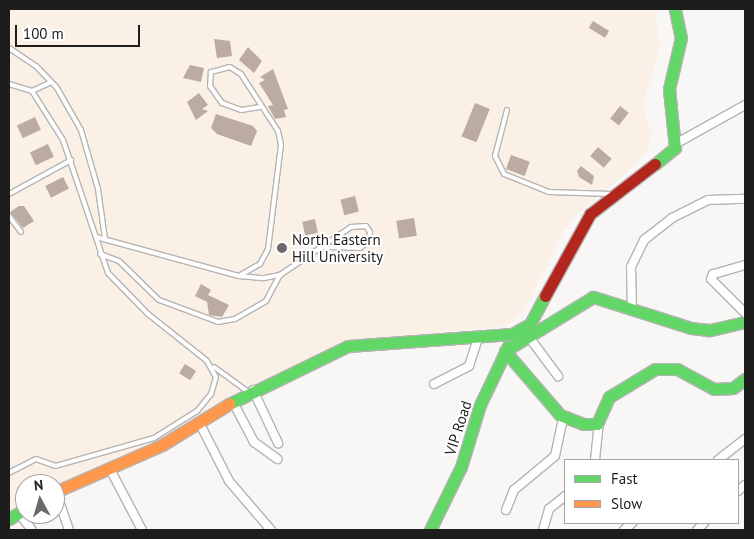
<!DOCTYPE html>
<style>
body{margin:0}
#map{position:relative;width:754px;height:539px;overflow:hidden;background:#f9f7f6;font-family:"PT Sans",sans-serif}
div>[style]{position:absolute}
.education>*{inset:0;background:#fbf0e6}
.building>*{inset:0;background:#bbaba1;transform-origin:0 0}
.roads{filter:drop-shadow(1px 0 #b6b4b3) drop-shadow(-1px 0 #b6b4b3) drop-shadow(0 1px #b6b4b3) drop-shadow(0 -1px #b6b4b3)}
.lane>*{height:4px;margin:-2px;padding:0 2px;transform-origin:2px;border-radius:2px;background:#fefefe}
.street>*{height:8px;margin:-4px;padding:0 4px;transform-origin:4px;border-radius:4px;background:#fefefe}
.fast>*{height:11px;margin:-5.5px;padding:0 5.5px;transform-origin:5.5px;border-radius:5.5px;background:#63d668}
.slow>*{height:11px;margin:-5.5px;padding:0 5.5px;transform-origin:5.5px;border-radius:5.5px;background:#ff974d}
.jam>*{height:11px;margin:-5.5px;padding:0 5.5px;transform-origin:5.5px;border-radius:5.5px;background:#b3261e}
.dots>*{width:14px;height:14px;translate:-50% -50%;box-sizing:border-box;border:2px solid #fff;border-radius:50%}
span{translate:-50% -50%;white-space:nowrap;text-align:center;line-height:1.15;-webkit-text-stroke:4px #fff;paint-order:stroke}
.poi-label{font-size:15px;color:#1e1d1d}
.left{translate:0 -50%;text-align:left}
.street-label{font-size:15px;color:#1e1d1d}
.frame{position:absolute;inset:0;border:10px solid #1e1d1d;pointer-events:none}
.legend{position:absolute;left:564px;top:459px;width:175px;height:65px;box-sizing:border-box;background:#fff;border:1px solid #a5a5a5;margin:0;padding:6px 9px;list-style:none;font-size:15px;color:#1e1d1d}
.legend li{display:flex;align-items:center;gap:10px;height:25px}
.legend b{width:25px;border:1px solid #a5a5a5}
.north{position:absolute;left:15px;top:474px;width:50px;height:50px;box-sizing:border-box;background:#fff;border:1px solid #a5a5a5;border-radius:50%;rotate:354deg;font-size:14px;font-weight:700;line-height:20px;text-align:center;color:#1e1d1d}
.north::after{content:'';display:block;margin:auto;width:18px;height:22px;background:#6b6969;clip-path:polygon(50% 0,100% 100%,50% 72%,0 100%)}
.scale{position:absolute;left:15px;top:25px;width:125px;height:22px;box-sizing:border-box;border:2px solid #1e1d1d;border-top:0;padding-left:6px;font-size:15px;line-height:18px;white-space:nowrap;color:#1e1d1d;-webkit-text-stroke:4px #fff;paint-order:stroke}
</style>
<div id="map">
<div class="education">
<div style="clip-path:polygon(9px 9px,655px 9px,660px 46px,643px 105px,652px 134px,647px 150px,631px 169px,577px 214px,562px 234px,525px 310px,507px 326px,346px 341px,228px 397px,182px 430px,128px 457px,55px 489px,55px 484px,25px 484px,25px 503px,9px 513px)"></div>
</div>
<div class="building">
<div style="left:593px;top:21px;width:19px;height:8px;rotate:32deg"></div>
<div style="clip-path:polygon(214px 39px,230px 41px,232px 56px,217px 58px)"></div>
<div style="clip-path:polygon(248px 47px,262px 61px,254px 73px,239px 60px)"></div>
<div style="clip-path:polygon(190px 65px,204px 68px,201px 82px,183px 78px)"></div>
<div style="clip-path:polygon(273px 69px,288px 109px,284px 110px,286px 117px,275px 119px,268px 106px,273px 105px,259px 83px,265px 80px,260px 77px)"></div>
<div style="clip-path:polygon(199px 93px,208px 105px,202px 109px,208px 111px,196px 120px,187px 102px)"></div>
<div style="left:475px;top:103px;width:16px;height:36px;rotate:22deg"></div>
<div style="left:620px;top:106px;width:11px;height:16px;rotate:38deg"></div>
<div style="clip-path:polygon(216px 114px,253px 126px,257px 131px,251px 146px,217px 134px,211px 128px)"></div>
<div style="left:35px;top:117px;width:14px;height:20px;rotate:65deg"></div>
<div style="left:48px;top:144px;width:14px;height:20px;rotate:65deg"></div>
<div style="left:598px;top:147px;width:18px;height:12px;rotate:41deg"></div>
<div style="left:511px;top:155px;width:20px;height:15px;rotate:20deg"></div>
<div style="clip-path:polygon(581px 166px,594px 176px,592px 185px,579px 177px,577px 171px)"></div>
<div style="left:63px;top:177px;width:13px;height:20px;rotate:63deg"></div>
<div style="left:355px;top:196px;width:16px;height:15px;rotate:76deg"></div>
<div style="clip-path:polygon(19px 206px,24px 206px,34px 221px,23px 228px,10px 212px)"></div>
<div style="left:414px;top:218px;width:18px;height:18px;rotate:81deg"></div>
<div style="left:315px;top:219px;width:14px;height:13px;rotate:78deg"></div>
<div style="clip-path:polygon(201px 284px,211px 290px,208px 295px,229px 305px,222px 317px,209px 315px,207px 302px,195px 296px)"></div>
<div style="left:185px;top:364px;width:13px;height:11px;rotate:32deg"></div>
</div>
<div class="roads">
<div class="lane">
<div style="left:9px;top:48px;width:32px;rotate:34deg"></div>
<div style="left:36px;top:66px;width:30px;rotate:46deg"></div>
<div style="left:57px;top:88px;width:48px;rotate:60.3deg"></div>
<div style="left:81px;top:130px;width:61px;rotate:73.9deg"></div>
<div style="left:98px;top:189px;width:50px;rotate:82deg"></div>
<div style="left:9px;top:84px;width:24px;rotate:17deg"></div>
<div style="left:32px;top:91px;width:58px;rotate:57.7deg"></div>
<div style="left:63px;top:140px;width:140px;rotate:71.3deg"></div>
<div style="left:108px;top:273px;width:57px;rotate:45.7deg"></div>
<div style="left:148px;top:314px;width:75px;rotate:38.5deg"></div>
<div style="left:207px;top:361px;width:18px;rotate:61deg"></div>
<div style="left:216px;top:377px;width:18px;rotate:106deg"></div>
<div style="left:211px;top:394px;width:22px;rotate:129deg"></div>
<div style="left:197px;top:411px;width:51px;rotate:147.9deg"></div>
<div style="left:154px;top:438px;width:102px;rotate:164.1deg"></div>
<div style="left:56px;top:466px;width:21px;rotate:-161deg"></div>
<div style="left:36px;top:459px;width:30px;rotate:153deg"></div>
<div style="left:32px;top:91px;width:21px;rotate:-25deg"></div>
<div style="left:507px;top:110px;width:48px;rotate:104.6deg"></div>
<div style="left:495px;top:156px;width:20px;rotate:63deg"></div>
<div style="left:504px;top:174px;width:48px;rotate:21.8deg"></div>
<div style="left:549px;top:192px;width:62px;rotate:1.8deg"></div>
<div style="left:9px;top:194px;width:71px;rotate:-28.7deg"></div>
<div style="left:9px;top:216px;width:20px;rotate:53deg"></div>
<div style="left:96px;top:237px;width:148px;rotate:15.3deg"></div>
<div style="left:239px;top:276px;width:25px;rotate:5deg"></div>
<div style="left:264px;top:278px;width:16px;rotate:-11deg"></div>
<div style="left:280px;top:275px;width:86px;rotate:-34.1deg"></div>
<div style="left:351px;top:227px;width:15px;rotate:-4deg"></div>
<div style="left:366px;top:226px;width:7px;rotate:56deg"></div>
<div style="left:370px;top:232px;width:9px;rotate:96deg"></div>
<div style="left:369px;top:241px;width:11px;rotate:142deg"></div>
<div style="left:360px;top:248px;width:38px;rotate:-178deg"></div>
<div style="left:100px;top:254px;width:20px;rotate:20deg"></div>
<div style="left:119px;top:261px;width:56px;rotate:44.3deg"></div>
<div style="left:159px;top:300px;width:63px;rotate:20.4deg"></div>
<div style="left:218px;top:322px;width:17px;rotate:-10deg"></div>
<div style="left:235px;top:319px;width:36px;rotate:-30deg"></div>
<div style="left:266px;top:301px;width:30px;rotate:-62deg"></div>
<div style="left:239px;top:276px;width:24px;rotate:-30deg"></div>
<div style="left:260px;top:264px;width:17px;rotate:-62deg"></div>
<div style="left:268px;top:249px;width:105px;rotate:-82.9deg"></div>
<div style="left:281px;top:145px;width:14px;rotate:-102deg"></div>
<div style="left:278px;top:131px;width:68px;rotate:-123deg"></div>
<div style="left:241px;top:74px;width:13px;rotate:-148deg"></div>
<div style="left:230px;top:67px;width:20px;rotate:165deg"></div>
<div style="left:211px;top:72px;width:14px;rotate:94deg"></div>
<div style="left:210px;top:86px;width:21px;rotate:55deg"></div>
<div style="left:222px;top:103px;width:20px;rotate:20deg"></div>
<div style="left:241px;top:110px;width:19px;rotate:-9deg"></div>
<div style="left:214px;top:367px;width:41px;rotate:36deg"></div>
</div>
<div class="street">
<div style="left:677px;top:143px;width:78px;rotate:-29.2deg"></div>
<div style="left:745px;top:265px;width:33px;rotate:164deg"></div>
<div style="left:713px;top:274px;width:5px;rotate:112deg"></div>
<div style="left:711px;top:279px;width:48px;rotate:45deg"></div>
<div style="left:632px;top:308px;width:41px;rotate:-91.4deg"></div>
<div style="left:631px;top:267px;width:30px;rotate:-64deg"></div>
<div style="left:644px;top:240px;width:36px;rotate:-38deg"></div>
<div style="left:672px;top:218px;width:40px;rotate:-26.6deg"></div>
<div style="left:708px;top:200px;width:37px;rotate:-2deg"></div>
<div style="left:529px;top:337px;width:49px;rotate:53.4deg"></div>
<div style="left:434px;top:384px;width:39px;rotate:-27deg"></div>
<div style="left:469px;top:366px;width:32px;rotate:-72deg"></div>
<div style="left:253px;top:390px;width:59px;rotate:64.7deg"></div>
<div style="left:234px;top:404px;width:43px;rotate:62.2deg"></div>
<div style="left:254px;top:442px;width:29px;rotate:36deg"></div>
<div style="left:200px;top:424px;width:64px;rotate:63deg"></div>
<div style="left:229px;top:481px;width:65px;rotate:49.4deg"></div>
<div style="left:595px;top:460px;width:38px;rotate:-84deg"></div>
<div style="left:718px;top:460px;width:34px;rotate:-38deg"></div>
<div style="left:110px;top:469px;width:69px;rotate:62.3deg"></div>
<div style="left:738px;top:491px;width:9px;rotate:-41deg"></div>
<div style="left:56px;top:492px;width:40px;rotate:71.1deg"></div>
<div style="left:506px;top:510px;width:22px;rotate:-68deg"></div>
<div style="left:514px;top:490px;width:53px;rotate:-39.7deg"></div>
<div style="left:555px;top:456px;width:39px;rotate:-78deg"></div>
<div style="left:19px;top:513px;width:21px;rotate:53deg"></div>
<div style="left:543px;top:530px;width:22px;rotate:-74deg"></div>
<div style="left:549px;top:509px;width:21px;rotate:-39deg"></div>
<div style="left:624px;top:530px;width:11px;rotate:-41deg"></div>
<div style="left:697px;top:530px;width:10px;rotate:-45deg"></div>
</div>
<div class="fast">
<div style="left:655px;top:164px;width:26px;rotate:-39deg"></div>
<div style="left:675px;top:148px;width:59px;rotate:-95.8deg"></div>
<div style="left:669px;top:89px;width:52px;rotate:-76.8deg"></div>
<div style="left:681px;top:38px;width:30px;rotate:-102deg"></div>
<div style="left:745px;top:322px;width:37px;rotate:167deg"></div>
<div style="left:709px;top:330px;width:18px;rotate:-174deg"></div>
<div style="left:691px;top:328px;width:103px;rotate:-162.4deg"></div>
<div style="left:593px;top:297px;width:103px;rotate:148.5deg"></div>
<div style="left:505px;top:351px;width:84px;rotate:49.3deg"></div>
<div style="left:560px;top:415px;width:25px;rotate:21deg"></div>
<div style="left:583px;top:424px;width:14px"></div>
<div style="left:597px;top:424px;width:30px;rotate:-66deg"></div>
<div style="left:609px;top:397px;width:54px;rotate:-31.3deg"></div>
<div style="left:655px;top:369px;width:22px"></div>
<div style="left:677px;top:369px;width:42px;rotate:28.4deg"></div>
<div style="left:714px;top:389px;width:19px;rotate:-3deg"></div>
<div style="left:733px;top:388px;width:15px;rotate:-37deg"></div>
<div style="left:229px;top:404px;width:132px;rotate:-26deg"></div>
<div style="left:348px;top:346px;width:164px;rotate:-4.2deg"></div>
<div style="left:512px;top:334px;width:21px;rotate:-29deg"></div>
<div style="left:530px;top:324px;width:32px;rotate:-62deg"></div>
<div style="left:9px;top:519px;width:19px;rotate:-32deg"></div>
<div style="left:430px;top:530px;width:70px;rotate:-63.8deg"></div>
<div style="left:461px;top:467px;width:65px;rotate:-73deg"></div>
<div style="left:480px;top:405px;width:65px;rotate:-64.6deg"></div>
</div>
<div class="slow">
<div style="left:55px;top:492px;width:117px;rotate:-23.7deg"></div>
<div style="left:162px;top:445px;width:79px;rotate:-31.5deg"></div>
</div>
<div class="jam">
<div style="left:545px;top:296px;width:94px;rotate:-61.2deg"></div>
<div style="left:590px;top:214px;width:82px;rotate:-37.6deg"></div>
</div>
</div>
<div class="dots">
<div style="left:282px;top:248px;background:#6b6969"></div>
</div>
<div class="poi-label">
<span class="left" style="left:292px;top:248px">North Eastern<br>Hill University</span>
</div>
<div class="street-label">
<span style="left:458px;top:428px;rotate:-72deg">VIP Road</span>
</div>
<div class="frame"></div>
<ul class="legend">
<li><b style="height:6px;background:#63d668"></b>Fast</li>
<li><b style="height:6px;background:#ff974d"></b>Slow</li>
</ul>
<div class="north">N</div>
<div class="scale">100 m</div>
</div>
